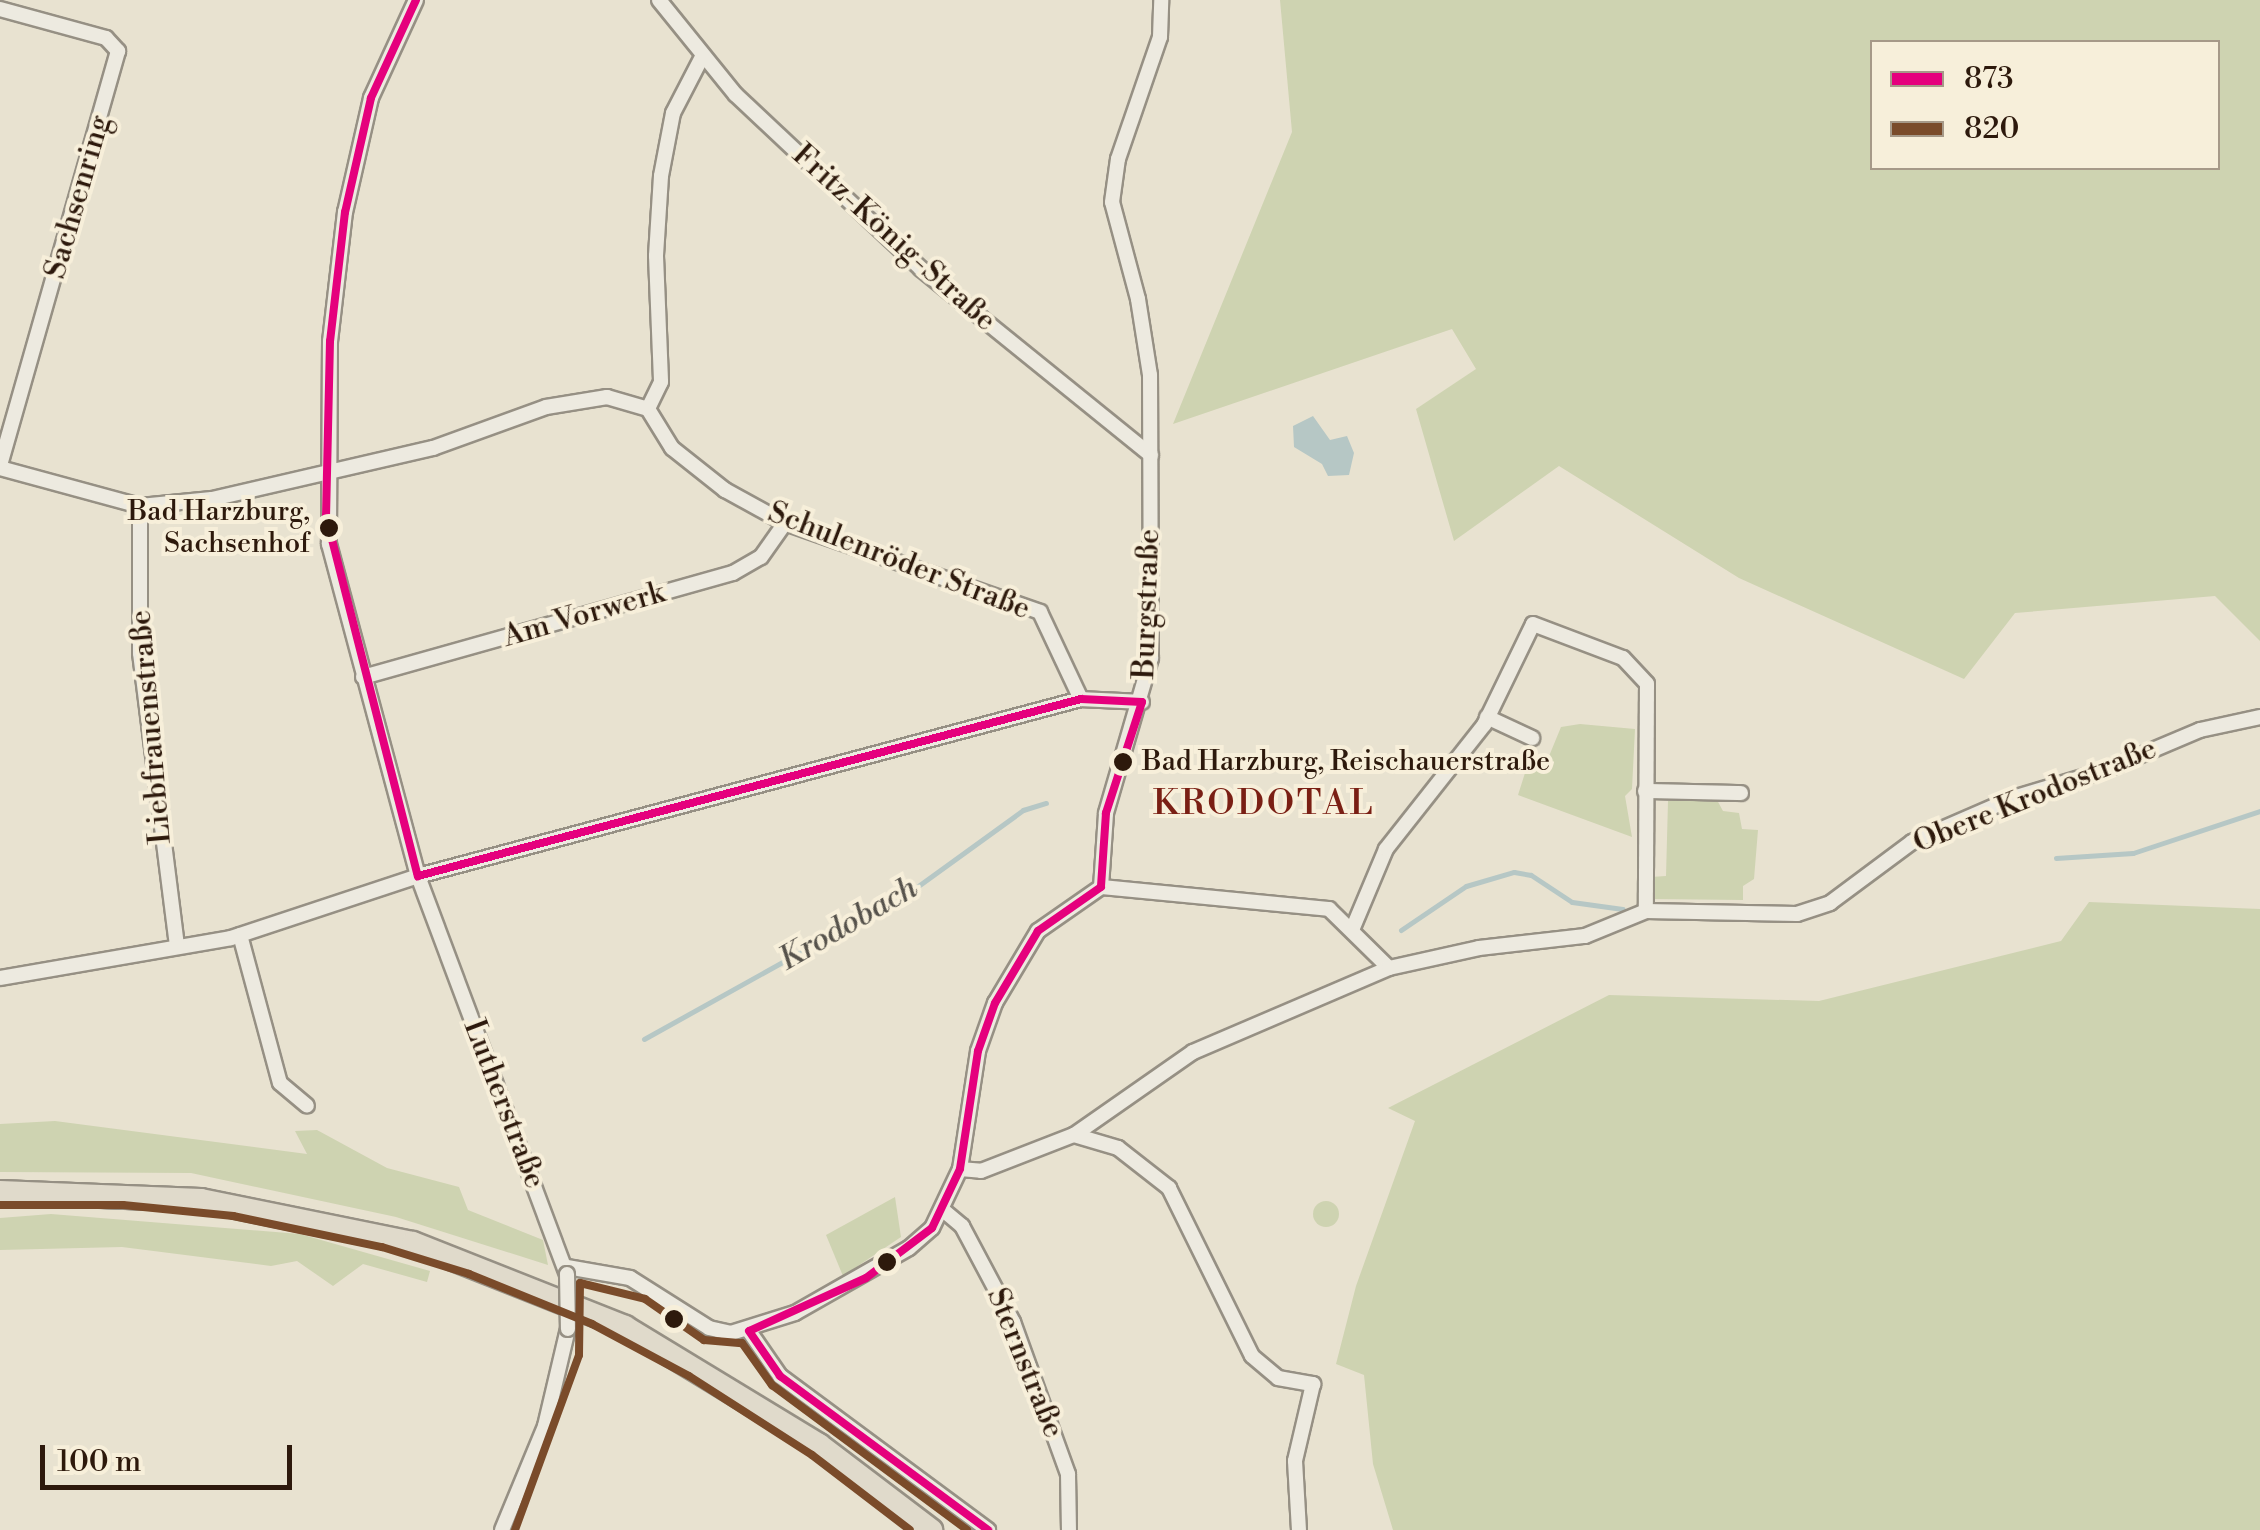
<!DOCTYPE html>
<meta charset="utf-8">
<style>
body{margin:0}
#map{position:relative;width:2260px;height:1530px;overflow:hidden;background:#e8e2d0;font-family:"Libre Bodoni",serif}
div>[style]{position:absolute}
.green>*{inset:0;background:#ced3b1}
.round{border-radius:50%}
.water>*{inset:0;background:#b6c7c5}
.stream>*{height:5px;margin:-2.5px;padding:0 2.5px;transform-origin:2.5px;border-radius:2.5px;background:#b6c7c5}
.roads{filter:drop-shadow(2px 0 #969084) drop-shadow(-2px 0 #969084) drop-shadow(0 2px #969084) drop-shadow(0 -2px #969084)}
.minor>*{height:14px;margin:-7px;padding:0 7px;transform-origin:7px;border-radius:7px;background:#edeae0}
.primary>*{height:22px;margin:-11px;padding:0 11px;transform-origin:11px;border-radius:11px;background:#e0dacb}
.trunk>*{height:22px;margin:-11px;padding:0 11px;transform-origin:11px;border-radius:11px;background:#e0dacb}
.bridges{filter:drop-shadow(2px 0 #969084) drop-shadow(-2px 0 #969084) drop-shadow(0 2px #969084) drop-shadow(0 -2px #969084)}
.minor-bridge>*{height:14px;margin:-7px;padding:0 7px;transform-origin:7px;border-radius:7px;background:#edeae0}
.bus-1>*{height:8px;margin:-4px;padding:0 4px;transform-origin:4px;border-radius:4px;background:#e5007d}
.bus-2>*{height:8px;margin:-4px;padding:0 4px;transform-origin:4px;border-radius:4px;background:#7a4b2a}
.dots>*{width:28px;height:28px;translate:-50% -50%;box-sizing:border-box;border:5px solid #f7efda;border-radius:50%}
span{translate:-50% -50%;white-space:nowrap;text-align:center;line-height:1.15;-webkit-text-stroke:8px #f7efda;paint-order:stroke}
.bus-label{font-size:28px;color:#2d190c}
.right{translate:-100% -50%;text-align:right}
.left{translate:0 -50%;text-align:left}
.street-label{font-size:30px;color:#2d190c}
.water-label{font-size:32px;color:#56524b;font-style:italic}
.quarter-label{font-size:35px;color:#7a1f14;letter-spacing:2.5px}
.legend{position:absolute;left:1870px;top:40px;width:350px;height:130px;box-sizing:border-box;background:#f7efda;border:2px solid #a69988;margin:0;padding:12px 18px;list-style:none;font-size:30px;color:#2d190c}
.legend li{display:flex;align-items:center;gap:20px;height:50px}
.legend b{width:50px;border:2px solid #a69988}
.scale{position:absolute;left:40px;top:1445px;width:252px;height:45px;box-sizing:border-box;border:5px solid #2d190c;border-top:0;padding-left:12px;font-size:30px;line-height:35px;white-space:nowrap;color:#2d190c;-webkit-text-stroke:8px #f7efda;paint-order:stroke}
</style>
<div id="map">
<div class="green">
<div style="clip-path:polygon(evenodd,1280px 0,2260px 0,2260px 641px,2215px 596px,2015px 613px,1964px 679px,1739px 578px,1559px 466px,1454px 541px,1416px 409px,1476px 369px,1452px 329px,1173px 424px,1292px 132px,1280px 0,1872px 42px,2218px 42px,2218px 168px,1872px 168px,1872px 42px)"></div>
<div style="clip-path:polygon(1580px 724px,1635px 729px,1632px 789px,1625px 796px,1632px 837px,1518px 795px,1531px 754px,1547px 761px,1561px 727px)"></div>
<div style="clip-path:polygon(1717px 800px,1723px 811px,1739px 813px,1742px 829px,1758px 830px,1754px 879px,1743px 886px,1743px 900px,1650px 899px,1651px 877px,1666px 876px,1668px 801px)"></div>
<div style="clip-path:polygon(2089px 902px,2260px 909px,2260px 1530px,1393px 1530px,1373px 1464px,1364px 1375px,1336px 1364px,1356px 1286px,1415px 1121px,1388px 1108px,1609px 995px,1819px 1001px,2061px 941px)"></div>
<div style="clip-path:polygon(55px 1121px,307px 1154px,295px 1131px,317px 1130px,387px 1168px,459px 1187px,468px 1210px,543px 1240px,548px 1265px,396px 1217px,191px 1173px,0 1172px,0 1124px)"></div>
<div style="clip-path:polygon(895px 1197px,901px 1237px,843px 1276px,826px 1235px)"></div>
<div class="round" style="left:1313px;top:1201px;width:26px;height:26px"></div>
<div style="clip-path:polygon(51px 1214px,300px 1234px,430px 1271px,427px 1282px,363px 1264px,333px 1286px,297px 1261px,271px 1266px,122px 1247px,0 1250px,0 1218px)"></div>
</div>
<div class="water">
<div style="clip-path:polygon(1313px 416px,1330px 440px,1347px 436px,1354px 453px,1349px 475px,1328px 476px,1322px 464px,1294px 447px,1293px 426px)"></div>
</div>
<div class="stream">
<div style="left:2056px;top:858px;width:77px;rotate:-3.7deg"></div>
<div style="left:2133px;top:853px;width:134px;rotate:-18.3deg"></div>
<div style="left:1401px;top:930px;width:78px;rotate:-34.1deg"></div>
<div style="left:1466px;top:886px;width:50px;rotate:-16.3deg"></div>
<div style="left:1514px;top:872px;width:17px;rotate:10deg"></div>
<div style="left:1531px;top:875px;width:49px;rotate:33.4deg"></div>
<div style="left:1572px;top:902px;width:51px;rotate:7.8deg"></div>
<div style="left:644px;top:1039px;width:309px;rotate:-29.1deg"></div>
<div style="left:914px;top:889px;width:135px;rotate:-35.9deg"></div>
<div style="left:1023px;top:810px;width:24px;rotate:-17deg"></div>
</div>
<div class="roads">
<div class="minor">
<div style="left:416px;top:0;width:108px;rotate:114.7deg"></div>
<div style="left:371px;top:98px;width:117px;rotate:102.8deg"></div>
<div style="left:345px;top:212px;width:130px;rotate:96.6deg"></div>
<div style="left:330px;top:341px;width:203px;rotate:90.3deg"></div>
<div style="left:329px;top:544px;width:344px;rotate:75deg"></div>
<div style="left:418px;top:876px;width:425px;rotate:69.5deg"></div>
<div style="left:659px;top:0;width:122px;rotate:51deg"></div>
<div style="left:736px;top:95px;width:254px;rotate:43.2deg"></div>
<div style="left:921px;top:269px;width:296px;rotate:39deg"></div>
<div style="left:0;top:9px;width:110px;rotate:15.3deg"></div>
<div style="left:106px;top:38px;width:18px;rotate:47deg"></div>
<div style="left:118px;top:51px;width:430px;rotate:105.9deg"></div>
<div style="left:702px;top:57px;width:63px;rotate:117.4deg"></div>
<div style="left:673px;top:113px;width:64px;rotate:100.8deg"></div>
<div style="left:661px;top:176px;width:80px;rotate:93.6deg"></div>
<div style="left:656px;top:256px;width:126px;rotate:87.7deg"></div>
<div style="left:661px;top:382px;width:30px;rotate:116deg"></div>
<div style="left:648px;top:409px;width:46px;rotate:58.4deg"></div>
<div style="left:672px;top:448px;width:68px;rotate:38.4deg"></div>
<div style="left:725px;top:490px;width:68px;rotate:28.8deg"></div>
<div style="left:785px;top:523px;width:270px;rotate:19.2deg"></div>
<div style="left:1040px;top:612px;width:96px;rotate:64.8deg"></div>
<div style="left:0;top:468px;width:145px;rotate:15.2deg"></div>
<div style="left:140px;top:506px;width:72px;rotate:-5.6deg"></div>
<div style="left:212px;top:499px;width:227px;rotate:-13deg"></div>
<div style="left:433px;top:448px;width:120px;rotate:-19.9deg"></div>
<div style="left:546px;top:407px;width:62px;rotate:-9.3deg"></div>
<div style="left:607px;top:397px;width:43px;rotate:16.3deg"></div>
<div style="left:140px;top:506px;width:147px;rotate:90deg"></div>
<div style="left:140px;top:653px;width:296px;rotate:82.8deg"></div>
<div style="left:363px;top:677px;width:384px;rotate:-15.7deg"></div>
<div style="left:733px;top:573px;width:32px;rotate:-30deg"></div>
<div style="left:761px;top:557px;width:42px;rotate:-54.8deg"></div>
<div style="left:1487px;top:717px;width:50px;rotate:25deg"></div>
<div style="left:1645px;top:791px;width:96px;rotate:1.2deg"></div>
<div style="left:1101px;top:887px;width:229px;rotate:5.5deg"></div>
<div style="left:1329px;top:909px;width:84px;rotate:44.5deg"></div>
<div style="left:1352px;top:930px;width:88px;rotate:-67.2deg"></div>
<div style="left:1386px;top:849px;width:158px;rotate:-51.7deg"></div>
<div style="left:1484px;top:725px;width:112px;rotate:-64.1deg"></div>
<div style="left:1533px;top:624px;width:96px;rotate:20.7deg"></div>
<div style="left:1623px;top:658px;width:35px;rotate:47deg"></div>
<div style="left:1647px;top:684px;width:227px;rotate:90.3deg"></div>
<div style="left:240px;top:935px;width:153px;rotate:74.9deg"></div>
<div style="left:280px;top:1083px;width:35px;rotate:40deg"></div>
<div style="left:0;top:978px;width:234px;rotate:-9.8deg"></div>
<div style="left:231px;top:938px;width:197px;rotate:-18.3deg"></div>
<div style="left:418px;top:876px;width:686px;rotate:-14.95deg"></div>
<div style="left:1081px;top:699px;width:61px;rotate:2.8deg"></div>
<div style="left:1074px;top:1135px;width:46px;rotate:16.5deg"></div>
<div style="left:1118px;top:1148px;width:65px;rotate:38.1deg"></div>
<div style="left:1169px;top:1188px;width:187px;rotate:63.7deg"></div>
<div style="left:1252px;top:1356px;width:34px;rotate:40deg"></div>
<div style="left:1278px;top:1378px;width:36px;rotate:10deg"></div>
<div style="left:1313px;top:1384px;width:79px;rotate:103.2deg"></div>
<div style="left:1295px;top:1461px;width:69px;rotate:86.7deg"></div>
<div style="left:960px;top:1169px;width:21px;rotate:5deg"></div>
<div style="left:981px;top:1171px;width:100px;rotate:-21.2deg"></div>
<div style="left:1074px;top:1135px;width:145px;rotate:-34.9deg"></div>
<div style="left:1193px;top:1052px;width:213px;rotate:-23.2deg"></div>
<div style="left:1389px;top:968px;width:92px;rotate:-12.5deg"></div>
<div style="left:1479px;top:948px;width:107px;rotate:-6.5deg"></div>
<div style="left:1585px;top:936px;width:66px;rotate:-22.3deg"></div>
<div style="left:1646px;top:911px;width:151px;rotate:1.1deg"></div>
<div style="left:1797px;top:914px;width:35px;rotate:-18deg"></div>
<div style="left:1830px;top:903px;width:102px;rotate:-36.6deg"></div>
<div style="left:1912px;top:842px;width:110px;rotate:-23.5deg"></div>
<div style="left:2013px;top:798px;width:94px;rotate:-16.7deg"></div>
<div style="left:2103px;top:771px;width:105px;rotate:-22.9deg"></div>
<div style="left:2200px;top:730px;width:61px;rotate:-12.2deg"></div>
<div style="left:943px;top:1210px;width:25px;rotate:40deg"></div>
<div style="left:962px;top:1226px;width:109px;rotate:62deg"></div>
<div style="left:1013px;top:1322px;width:162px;rotate:70.1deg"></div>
<div style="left:1068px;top:1474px;width:56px;rotate:89deg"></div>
<div style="left:567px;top:1267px;width:64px;rotate:9.9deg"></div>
<div style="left:630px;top:1278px;width:93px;rotate:32.3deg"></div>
<div style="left:709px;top:1328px;width:23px;rotate:13deg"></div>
<div style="left:731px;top:1333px;width:67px;rotate:-17.4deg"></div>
<div style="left:795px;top:1313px;width:131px;rotate:-29.7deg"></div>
<div style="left:909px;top:1248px;width:30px;rotate:-41deg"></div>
<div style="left:932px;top:1228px;width:65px;rotate:-64.6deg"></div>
<div style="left:960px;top:1169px;width:119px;rotate:-81.3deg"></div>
<div style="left:978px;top:1051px;width:51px;rotate:-70.5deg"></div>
<div style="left:995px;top:1003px;width:84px;rotate:-59.2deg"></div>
<div style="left:1038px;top:931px;width:77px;rotate:-34.9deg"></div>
<div style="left:1101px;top:887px;width:74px;rotate:-86.1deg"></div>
<div style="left:1106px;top:813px;width:161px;rotate:-73.8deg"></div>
<div style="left:1151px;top:658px;width:283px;rotate:-90.2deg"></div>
<div style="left:1150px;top:375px;width:77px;rotate:-99deg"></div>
<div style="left:1138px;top:299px;width:100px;rotate:-105deg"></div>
<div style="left:1112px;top:202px;width:43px;rotate:-82.1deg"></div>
<div style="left:1118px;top:159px;width:129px;rotate:-71deg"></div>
<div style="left:1160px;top:37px;width:37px;rotate:-88deg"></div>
<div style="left:749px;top:1331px;width:55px;rotate:55.4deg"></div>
<div style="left:780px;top:1376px;width:259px;rotate:36.5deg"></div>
<div style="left:502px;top:1530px;width:113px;rotate:-67.5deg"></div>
<div style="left:545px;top:1426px;width:100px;rotate:-76.7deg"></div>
</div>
<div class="primary">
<div style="left:819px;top:1445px;width:141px;rotate:37.2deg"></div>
</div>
<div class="trunk">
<div style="left:0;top:1192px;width:201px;rotate:2.3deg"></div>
<div style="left:201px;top:1200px;width:216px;rotate:11.5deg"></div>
<div style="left:413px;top:1243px;width:228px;rotate:21.6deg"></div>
<div style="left:625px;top:1327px;width:227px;rotate:31.3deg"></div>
</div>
</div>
<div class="bridges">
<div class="minor-bridge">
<div style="left:567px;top:1274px;width:55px;rotate:89deg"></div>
</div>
</div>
<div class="bus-1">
<div style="left:416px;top:0;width:108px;rotate:114.7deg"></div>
<div style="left:371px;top:98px;width:117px;rotate:102.8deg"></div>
<div style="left:345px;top:212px;width:130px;rotate:96.6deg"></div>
<div style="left:330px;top:341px;width:175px;rotate:91.3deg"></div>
<div style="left:326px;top:516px;width:372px;rotate:75.7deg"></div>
<div style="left:418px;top:876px;width:686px;rotate:-14.95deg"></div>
<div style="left:1081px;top:699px;width:61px;rotate:2.8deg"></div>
<div style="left:1142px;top:702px;width:117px;rotate:108deg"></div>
<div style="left:1106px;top:813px;width:74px;rotate:93.9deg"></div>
<div style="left:1101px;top:887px;width:77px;rotate:145.1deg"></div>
<div style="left:1038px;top:931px;width:84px;rotate:120.8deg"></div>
<div style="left:995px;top:1003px;width:51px;rotate:109.5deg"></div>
<div style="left:978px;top:1051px;width:119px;rotate:98.7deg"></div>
<div style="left:960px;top:1169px;width:65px;rotate:115.4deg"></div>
<div style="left:932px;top:1228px;width:83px;rotate:142.9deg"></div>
<div style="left:866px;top:1278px;width:128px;rotate:155.6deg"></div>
<div style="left:749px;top:1331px;width:55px;rotate:55.4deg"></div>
<div style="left:780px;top:1376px;width:259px;rotate:36.5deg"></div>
</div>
<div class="bus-2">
<div style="left:0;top:1205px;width:123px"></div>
<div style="left:123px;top:1205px;width:111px;rotate:5.7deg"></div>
<div style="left:233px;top:1216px;width:152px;rotate:11.8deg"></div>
<div style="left:382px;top:1247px;width:91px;rotate:17.2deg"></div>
<div style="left:469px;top:1274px;width:133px;rotate:22.1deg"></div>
<div style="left:592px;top:1324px;width:110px;rotate:28.2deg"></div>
<div style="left:689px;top:1376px;width:146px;rotate:32.7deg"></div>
<div style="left:812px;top:1455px;width:123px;rotate:37.4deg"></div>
<div style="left:515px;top:1530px;width:186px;rotate:-69.9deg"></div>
<div style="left:579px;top:1355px;width:72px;rotate:-89.2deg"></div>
<div style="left:580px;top:1283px;width:67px;rotate:13.8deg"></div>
<div style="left:645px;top:1299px;width:72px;rotate:34.8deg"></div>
<div style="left:704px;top:1340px;width:38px;rotate:5deg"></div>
<div style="left:742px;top:1343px;width:52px;rotate:54.5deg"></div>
<div style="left:772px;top:1385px;width:243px;rotate:36.6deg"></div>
</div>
<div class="dots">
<div style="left:329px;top:528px;background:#2d190c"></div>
<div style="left:1123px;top:762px;background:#2d190c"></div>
<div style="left:887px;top:1262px;background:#2d190c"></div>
<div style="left:674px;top:1319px;background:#2d190c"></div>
</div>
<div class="bus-label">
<span class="right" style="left:310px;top:528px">Bad Harzburg,<br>Sachsenhof</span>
<span class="left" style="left:1142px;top:762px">Bad Harzburg, Reischauerstraße</span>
</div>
<div class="street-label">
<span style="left:78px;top:197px;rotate:-74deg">Sachsenring</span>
<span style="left:894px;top:238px;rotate:42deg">Fritz-König-Straße</span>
<span style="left:899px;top:561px;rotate:21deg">Schulenröder Straße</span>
<span style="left:1147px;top:604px;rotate:-88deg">Burgstraße</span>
<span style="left:584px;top:615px;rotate:-16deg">Am Vorwerk</span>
<span style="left:151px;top:727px;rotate:-95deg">Liebfrauenstraße</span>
<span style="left:2035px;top:796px;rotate:-22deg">Obere Krodostraße</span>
<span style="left:504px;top:1104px;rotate:69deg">Lutherstraße</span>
<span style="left:1025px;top:1363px;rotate:68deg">Sternstraße</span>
</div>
<div class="water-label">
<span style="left:848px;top:924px;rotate:-30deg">Krodobach</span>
</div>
<div class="quarter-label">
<span style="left:1264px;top:804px">KRODOTAL</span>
</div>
<ul class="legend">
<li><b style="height:12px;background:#e5007d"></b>873</li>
<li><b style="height:12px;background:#7a4b2a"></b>820</li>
</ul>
<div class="scale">100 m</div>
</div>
